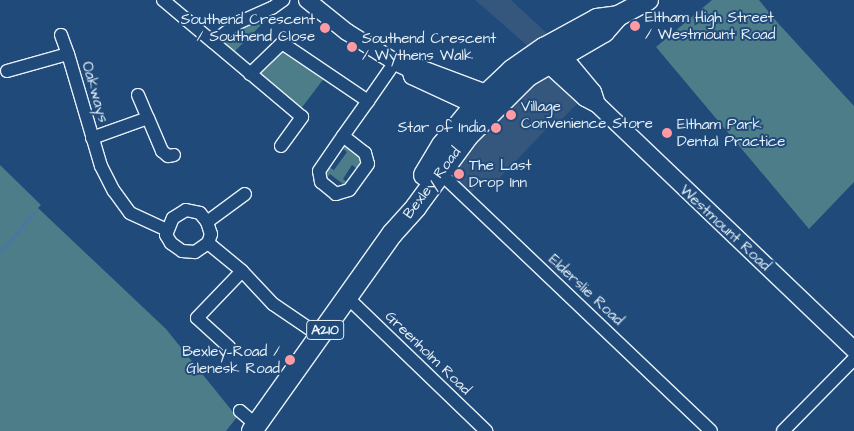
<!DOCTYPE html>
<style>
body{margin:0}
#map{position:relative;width:854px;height:431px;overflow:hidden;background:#1f4a7a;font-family:"Architects Daughter",sans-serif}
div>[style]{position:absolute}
.built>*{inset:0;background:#35577e}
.green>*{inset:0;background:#4c7d88}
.stream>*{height:3px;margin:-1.5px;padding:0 1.5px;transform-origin:1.5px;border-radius:1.5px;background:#4877a4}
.roads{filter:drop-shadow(1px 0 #e8f1f8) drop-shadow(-1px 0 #e8f1f8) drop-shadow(0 1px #e8f1f8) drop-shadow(0 -1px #e8f1f8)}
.minor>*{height:12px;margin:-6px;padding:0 6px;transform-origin:6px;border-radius:6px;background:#1f4a7a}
.tertiary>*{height:16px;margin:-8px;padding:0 8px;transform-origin:8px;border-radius:8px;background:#1f4a7a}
.primary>*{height:20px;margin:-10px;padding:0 10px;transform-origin:10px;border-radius:10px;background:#1f4a7a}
.dots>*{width:14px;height:14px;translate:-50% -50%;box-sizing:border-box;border:2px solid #1f4a7a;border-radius:50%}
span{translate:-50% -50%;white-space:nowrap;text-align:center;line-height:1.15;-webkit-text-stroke:4px #1f4a7a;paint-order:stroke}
.shield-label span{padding:1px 4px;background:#1f4a7a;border:1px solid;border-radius:4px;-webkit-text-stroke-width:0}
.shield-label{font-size:14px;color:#e8f1f8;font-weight:700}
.poi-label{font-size:15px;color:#e8f1f8}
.left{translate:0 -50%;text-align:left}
.right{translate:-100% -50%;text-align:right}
.street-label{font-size:15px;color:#e8f1f8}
</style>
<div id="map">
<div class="built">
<div style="clip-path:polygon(475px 0,511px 0,551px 37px,530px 48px)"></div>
<div style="clip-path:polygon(547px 70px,581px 100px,557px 124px,554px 121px,493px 185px,485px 178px,468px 196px,446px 174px,461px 153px)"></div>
</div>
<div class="green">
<div style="clip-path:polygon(712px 0,759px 0,777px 22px,854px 106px,854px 182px,809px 229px,656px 47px)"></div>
<div style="clip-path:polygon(263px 19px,265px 21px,234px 52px,227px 46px,225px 39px,232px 32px)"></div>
<div style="clip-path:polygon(289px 51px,325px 77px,303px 106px,300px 108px,260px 74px,260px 70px,281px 52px)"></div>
<div style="clip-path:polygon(346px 146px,364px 158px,359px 170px,352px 165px,343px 179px,349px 184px,339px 189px,343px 184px,330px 174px,325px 180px,323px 171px,327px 166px,334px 170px,347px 152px,341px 147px)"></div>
<div style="clip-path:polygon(0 165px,41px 205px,38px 208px,166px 329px,237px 417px,226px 431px,0 431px)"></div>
</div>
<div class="stream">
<div style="left:0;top:252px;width:52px;rotate:-48.9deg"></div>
</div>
<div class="roads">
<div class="minor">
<div style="left:163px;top:0;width:65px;rotate:40deg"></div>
<div style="left:61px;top:35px;width:20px;rotate:70deg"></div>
<div style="left:7px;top:71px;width:63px;rotate:-15.6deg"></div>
<div style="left:68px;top:54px;width:117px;rotate:73.6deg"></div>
<div style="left:101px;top:166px;width:28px;rotate:63deg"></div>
<div style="left:114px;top:191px;width:27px;rotate:54deg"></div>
<div style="left:130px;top:213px;width:41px;rotate:24.7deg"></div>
<div style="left:250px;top:74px;width:45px;rotate:-44.1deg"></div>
<div style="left:282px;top:43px;width:104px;rotate:34deg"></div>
<div style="left:138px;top:95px;width:25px;rotate:67deg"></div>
<div style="left:343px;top:136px;width:28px;rotate:38deg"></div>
<div style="left:365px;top:153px;width:11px;rotate:75deg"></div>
<div style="left:368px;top:164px;width:32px;rotate:126deg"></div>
<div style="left:349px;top:190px;width:14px;rotate:163deg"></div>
<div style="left:336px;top:194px;width:19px;rotate:-141deg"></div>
<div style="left:321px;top:182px;width:11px;rotate:-100deg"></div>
<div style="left:319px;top:171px;width:42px;rotate:-55.6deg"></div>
<div style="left:343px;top:136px;width:43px;rotate:-54.5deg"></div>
<div style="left:368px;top:101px;width:47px;rotate:-55.3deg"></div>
<div style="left:92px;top:138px;width:59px;rotate:-19.7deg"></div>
<div style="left:148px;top:118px;width:36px;rotate:67deg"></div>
<div style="left:162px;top:151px;width:8px;rotate:40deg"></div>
<div style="left:168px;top:156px;width:6px;rotate:-9deg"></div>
<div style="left:281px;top:146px;width:36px;rotate:-54deg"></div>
<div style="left:302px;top:117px;width:116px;rotate:-139.9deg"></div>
<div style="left:213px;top:42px;width:34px;rotate:-37deg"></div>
<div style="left:240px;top:22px;width:35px;rotate:-24deg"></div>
<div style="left:272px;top:8px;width:14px;rotate:-36deg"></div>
<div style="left:440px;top:173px;width:374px;rotate:43.6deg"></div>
<div style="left:186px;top:210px;width:14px;rotate:12deg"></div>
<div style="left:200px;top:213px;width:11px;rotate:52deg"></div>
<div style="left:207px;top:222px;width:13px;rotate:72deg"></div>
<div style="left:211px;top:234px;width:9px;rotate:108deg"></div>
<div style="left:208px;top:243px;width:16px;rotate:145deg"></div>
<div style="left:195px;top:252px;width:13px;rotate:-176deg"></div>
<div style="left:182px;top:251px;width:14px;rotate:-144deg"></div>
<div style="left:171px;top:243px;width:9px;rotate:-122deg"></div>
<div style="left:166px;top:235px;width:18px;rotate:-68deg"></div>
<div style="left:173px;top:218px;width:15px;rotate:-32deg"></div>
<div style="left:207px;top:222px;width:47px;rotate:-36.4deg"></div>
<div style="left:208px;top:243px;width:44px;rotate:39.5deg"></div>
<div style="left:242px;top:271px;width:45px;rotate:46.8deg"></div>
<div style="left:273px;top:304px;width:57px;rotate:34.2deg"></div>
<div style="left:348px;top:298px;width:192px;rotate:43.9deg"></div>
<div style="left:229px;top:347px;width:43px;rotate:-137.8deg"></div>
<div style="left:197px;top:318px;width:65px;rotate:-46.2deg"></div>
<div style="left:240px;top:411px;width:23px;rotate:41deg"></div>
<div style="left:783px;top:431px;width:101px;rotate:-45.4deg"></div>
</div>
<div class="tertiary">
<div style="left:307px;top:0;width:51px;rotate:38.7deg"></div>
<div style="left:347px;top:32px;width:57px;rotate:32deg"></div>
<div style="left:395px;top:62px;width:17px;rotate:25deg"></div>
<div style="left:410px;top:69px;width:7px;rotate:-16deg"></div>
<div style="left:417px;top:67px;width:74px;rotate:20.6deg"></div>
<div style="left:486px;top:93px;width:18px;rotate:71deg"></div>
<div style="left:492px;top:110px;width:9px;rotate:-174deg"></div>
<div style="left:483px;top:109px;width:78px;rotate:-155.1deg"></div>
<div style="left:412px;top:76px;width:7px;rotate:-106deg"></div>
<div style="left:552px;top:51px;width:11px;rotate:22deg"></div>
<div style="left:562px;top:55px;width:48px;rotate:50deg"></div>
<div style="left:593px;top:92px;width:9px;rotate:72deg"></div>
<div style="left:545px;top:54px;width:9px;rotate:77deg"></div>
<div style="left:547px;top:63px;width:52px;rotate:42.6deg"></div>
<div style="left:585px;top:98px;width:15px;rotate:28deg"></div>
<div style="left:598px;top:105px;width:354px;rotate:43.7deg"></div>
</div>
<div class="primary">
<div style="left:424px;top:175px;width:35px;rotate:-59deg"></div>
<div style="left:442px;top:145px;width:52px;rotate:-50.5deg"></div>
<div style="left:475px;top:105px;width:51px;rotate:-43.4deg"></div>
<div style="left:512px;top:70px;width:39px;rotate:-35deg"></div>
<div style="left:544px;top:48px;width:60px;rotate:-28.7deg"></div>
<div style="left:597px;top:19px;width:21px;rotate:-8deg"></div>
<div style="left:618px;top:16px;width:34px;rotate:-28deg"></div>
<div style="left:252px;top:431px;width:242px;rotate:-54.6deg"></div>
<div style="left:392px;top:234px;width:36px;rotate:-48deg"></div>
<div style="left:416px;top:207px;width:88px;rotate:-53.8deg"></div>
<div style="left:468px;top:136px;width:85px;rotate:-45deg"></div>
<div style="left:528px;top:76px;width:88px;rotate:-30.1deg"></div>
<div style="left:604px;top:32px;width:21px;rotate:-49deg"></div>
</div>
</div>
<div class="dots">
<div style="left:635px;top:26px;background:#ff9aa2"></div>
<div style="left:325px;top:28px;background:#ff9aa2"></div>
<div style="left:352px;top:47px;background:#ff9aa2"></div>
<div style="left:511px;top:115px;background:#ff9aa2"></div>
<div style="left:496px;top:128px;background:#ff9aa2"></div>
<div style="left:667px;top:133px;background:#ff9aa2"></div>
<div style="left:459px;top:174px;background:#ff9aa2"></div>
<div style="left:290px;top:360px;background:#ff9aa2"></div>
</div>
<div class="shield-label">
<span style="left:325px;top:330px">A210</span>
</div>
<div class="poi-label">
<span class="left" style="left:645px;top:26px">Eltham High Street<br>/ Westmount Road</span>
<span class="right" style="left:315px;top:28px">Southend Crescent<br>/ Southend Close</span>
<span class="left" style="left:362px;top:47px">Southend Crescent<br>/ Wythens Walk</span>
<span class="left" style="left:521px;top:115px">Village<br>Convenience Store</span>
<span class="left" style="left:677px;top:133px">Eltham Park<br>Dental Practice</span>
<span class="right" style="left:486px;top:128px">Star of India</span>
<span class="left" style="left:469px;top:174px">The Last<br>Drop Inn</span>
<span class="right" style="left:280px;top:360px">Bexley Road /<br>Glenesk Road</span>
</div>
<div class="street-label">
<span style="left:95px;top:92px;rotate:74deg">Oakways</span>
<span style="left:432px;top:183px;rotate:-53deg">Bexley Road</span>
<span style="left:725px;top:228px;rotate:43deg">Westmount Road</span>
<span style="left:586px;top:290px;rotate:43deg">Elderslie Road</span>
<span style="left:428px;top:353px;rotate:44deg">Greenholm Road</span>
</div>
</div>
